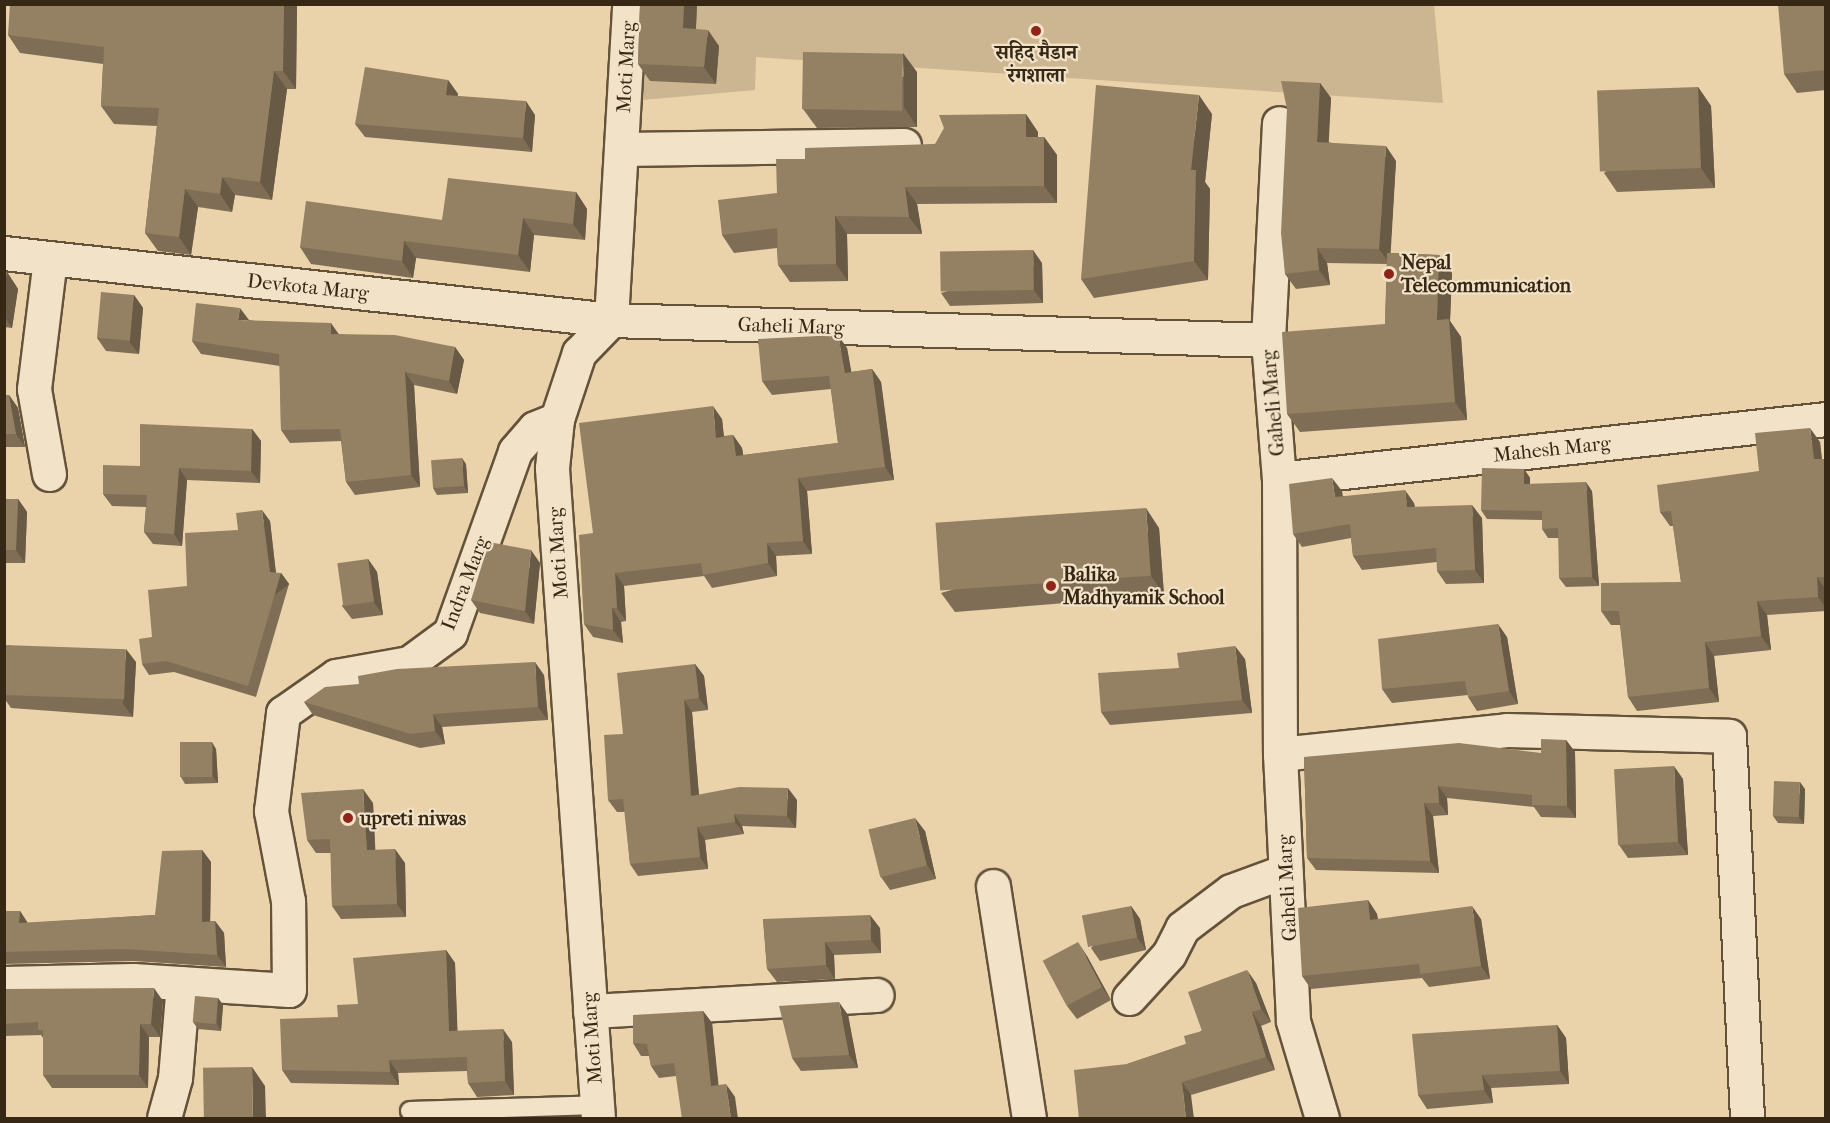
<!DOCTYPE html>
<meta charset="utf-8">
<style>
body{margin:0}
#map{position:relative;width:1830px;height:1123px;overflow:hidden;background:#ead2aa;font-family:"IM FELL French Canon","Noto Serif Devanagari",serif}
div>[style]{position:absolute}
.green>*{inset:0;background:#ccb591}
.roads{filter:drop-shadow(2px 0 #64523b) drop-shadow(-2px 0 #64523b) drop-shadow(0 2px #64523b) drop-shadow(0 -2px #64523b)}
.service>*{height:18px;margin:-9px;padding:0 9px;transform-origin:9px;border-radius:9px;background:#f1e2c8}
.minor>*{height:33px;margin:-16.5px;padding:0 16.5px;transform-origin:16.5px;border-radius:16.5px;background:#f1e2c8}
.tertiary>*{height:33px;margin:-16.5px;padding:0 16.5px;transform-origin:16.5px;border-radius:16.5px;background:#f1e2c8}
.wall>*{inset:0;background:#7f6e55}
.shaded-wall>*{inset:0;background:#685a45;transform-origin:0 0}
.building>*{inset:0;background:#948063;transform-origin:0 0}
.dots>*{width:16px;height:16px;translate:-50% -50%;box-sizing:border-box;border:3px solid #f1e2c8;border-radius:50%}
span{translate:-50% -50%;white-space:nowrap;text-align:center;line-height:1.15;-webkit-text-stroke:4.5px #f1e2c8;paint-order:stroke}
.poi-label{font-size:20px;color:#372816;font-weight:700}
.left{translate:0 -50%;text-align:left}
.street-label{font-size:20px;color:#372816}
.frame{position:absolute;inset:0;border:6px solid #372816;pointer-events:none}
</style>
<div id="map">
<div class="green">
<div style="clip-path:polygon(1434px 4px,1443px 103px,756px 57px,755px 90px,631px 101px,638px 5px)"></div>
</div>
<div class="roads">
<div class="service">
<div style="left:410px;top:1111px;width:186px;rotate:-1.8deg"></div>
</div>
<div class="minor">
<div style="left:621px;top:149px;width:283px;rotate:-0.8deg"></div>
<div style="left:611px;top:320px;width:657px;rotate:1.74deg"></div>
<div style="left:1268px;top:340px;width:139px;rotate:85.5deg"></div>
<div style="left:1279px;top:479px;width:275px;rotate:89.8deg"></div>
<div style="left:1280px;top:754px;width:267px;rotate:87.2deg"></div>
<div style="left:1293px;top:1021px;width:101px;rotate:73.4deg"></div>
<div style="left:1268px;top:340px;width:217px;rotate:-87.1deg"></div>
<div style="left:49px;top:474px;width:86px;rotate:-100deg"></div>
<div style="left:34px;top:389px;width:132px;rotate:-83deg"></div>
<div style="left:1279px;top:479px;width:550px;rotate:-6.26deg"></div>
<div style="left:1280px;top:754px;width:228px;rotate:-6deg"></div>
<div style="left:1507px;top:730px;width:222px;rotate:1.5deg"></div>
<div style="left:1729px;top:736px;width:382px;rotate:87.3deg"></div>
<div style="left:993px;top:886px;width:235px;rotate:81.2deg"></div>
<div style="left:4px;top:983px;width:129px;rotate:-1.3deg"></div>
<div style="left:133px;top:980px;width:156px;rotate:3.7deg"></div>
<div style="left:289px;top:990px;width:89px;rotate:-90.6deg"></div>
<div style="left:288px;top:901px;width:92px;rotate:-100.7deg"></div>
<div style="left:271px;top:811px;width:99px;rotate:-83deg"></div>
<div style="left:283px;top:713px;width:65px;rotate:-34.9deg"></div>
<div style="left:336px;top:676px;width:74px;rotate:-10.1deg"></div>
<div style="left:409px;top:663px;width:51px;rotate:-36.2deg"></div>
<div style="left:450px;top:633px;width:193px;rotate:-70.3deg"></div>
<div style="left:515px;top:451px;width:30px;rotate:-49deg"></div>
<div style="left:535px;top:428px;width:24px;rotate:-22deg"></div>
<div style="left:1129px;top:998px;width:59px;rotate:-47.7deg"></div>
<div style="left:1169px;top:954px;width:29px;rotate:-63deg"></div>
<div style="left:1182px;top:928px;width:61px;rotate:-37.1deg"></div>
<div style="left:1231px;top:891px;width:58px;rotate:-20.3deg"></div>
<div style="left:590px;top:1011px;width:287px;rotate:-3.2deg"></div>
<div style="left:164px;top:1118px;width:41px;rotate:-74.6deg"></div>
<div style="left:175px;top:1078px;width:95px;rotate:-85.2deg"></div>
</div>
<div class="tertiary">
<div style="left:4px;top:253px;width:611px;rotate:6.3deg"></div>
<div style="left:598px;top:1118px;width:652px;rotate:-94.05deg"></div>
<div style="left:552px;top:468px;width:49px;rotate:-84.2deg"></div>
<div style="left:557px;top:419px;width:70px;rotate:-71.6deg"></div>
<div style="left:579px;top:353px;width:46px;rotate:-45.9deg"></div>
<div style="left:611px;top:320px;width:317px;rotate:-86.7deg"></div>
</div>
</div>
<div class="wall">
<div style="clip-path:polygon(297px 4px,296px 89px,287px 89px,272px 200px,235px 195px,232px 212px,198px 207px,191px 255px,158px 251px,145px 233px,157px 126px,114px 124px,101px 106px,103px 64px,20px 53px,8px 35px)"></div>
<div style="clip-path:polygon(640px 4px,697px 4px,696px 29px,719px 46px,716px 84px,650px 81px,638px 64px)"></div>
<div style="clip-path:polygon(1826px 4px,1826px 90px,1797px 93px,1784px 74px)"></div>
<div style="clip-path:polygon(917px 72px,917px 127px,817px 128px,803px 109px)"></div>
<div style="clip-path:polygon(448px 80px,458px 94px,457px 96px,535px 115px,532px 152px,365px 137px,355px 124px)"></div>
<div style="clip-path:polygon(1320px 83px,1331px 98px,1328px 142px,1396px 161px,1390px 253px,1439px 255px,1452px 273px,1450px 321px,1461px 337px,1467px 420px,1300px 432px,1287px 414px,1385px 324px,1387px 264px,1327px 263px,1330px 285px,1296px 289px,1285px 274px)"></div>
<div style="clip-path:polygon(1698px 87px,1711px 106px,1715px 188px,1617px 192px,1604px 173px)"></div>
<div style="clip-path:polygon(1212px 114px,1205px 182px,1210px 189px,1208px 280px,1094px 298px,1081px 279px)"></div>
<div style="clip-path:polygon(1038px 132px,1038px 137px,1044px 137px,1057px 155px,1057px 203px,917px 204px,922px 234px,847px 234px,848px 281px,790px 282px,778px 265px,777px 248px,734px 253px,722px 235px,777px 193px,805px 159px)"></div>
<div style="clip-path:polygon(576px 192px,587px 209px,585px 240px,534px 235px,530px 272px,416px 258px,413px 278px,311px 264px,300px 247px,442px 220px)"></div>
<div style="clip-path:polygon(1042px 263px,1043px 303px,950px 306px,941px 293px)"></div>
<div style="clip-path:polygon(4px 272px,7px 272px,18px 289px,12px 328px,4px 327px)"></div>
<div style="clip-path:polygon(134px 295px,143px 308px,139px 354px,106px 351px,97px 338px)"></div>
<div style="clip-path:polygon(249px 320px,339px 334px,455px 347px,464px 360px,457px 394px,414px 385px,420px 487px,355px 495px,346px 482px,341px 441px,290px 443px,281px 430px,280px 366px,201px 354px,192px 341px)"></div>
<div style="clip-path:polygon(847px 348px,851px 372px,872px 369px,881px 382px,894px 480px,807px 491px,812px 554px,776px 556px,777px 576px,712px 588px,704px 576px,624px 586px,626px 621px,621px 622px,623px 643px,593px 637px,584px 624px,593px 533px,722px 419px,724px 436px,733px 435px,742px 448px,743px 455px,838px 443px,831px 389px,772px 395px,762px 381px)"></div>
<div style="clip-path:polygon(4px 395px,9px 395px,18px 408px,25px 447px,4px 447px)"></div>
<div style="clip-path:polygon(252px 429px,261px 441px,260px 483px,187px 480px,182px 546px,153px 544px,144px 532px,146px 507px,112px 506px,103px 494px,140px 466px)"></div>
<div style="clip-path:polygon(1820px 442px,1822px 459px,1826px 459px,1826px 611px,1767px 615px,1771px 650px,1714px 656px,1719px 702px,1637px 711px,1628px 697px,1620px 625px,1611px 625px,1601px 611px,1681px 582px,1673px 526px,1670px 526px,1660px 512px,1759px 471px)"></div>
<div style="clip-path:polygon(466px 464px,468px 493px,437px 495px,433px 488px)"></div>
<div style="clip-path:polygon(1524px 469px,1530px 478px,1530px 484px,1592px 491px,1599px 586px,1566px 587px,1559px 578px,1559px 538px,1548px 538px,1542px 529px,1542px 520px,1487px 519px,1481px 510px)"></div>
<div style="clip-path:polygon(1342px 491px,1342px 496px,1414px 503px,1415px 507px,1482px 518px,1484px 583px,1446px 584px,1437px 571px,1437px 562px,1362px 570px,1353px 556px,1351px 538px,1302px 547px,1293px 534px)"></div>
<div style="clip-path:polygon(4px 499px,18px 499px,27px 512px,25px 563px,4px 563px)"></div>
<div style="clip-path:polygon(270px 521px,276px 573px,281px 573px,289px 584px,256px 697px,174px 672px,149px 675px,142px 664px,187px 586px,238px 530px)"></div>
<div style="clip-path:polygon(1159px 528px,1164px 595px,955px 612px,941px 593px)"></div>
<div style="clip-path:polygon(368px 559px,377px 572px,383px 615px,352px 619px,342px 606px)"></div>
<div style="clip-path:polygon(540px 563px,534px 624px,480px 613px,471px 600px)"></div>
<div style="clip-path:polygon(1507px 637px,1518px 704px,1477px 711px,1468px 697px,1468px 695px,1392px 703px,1382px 689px)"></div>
<div style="clip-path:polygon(4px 645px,136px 662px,133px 717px,11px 708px,4px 698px)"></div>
<div style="clip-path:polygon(1245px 659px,1252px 713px,1110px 725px,1101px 712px,1179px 668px)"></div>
<div style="clip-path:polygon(695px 664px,704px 676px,708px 710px,692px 712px,699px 795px,797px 800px,796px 828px,742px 826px,744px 834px,705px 840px,708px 869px,638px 876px,630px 864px,625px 812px,617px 812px,608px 800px,623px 734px)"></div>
<div style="clip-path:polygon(544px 675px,548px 720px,442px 727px,445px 744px,420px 748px,313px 715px,304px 702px)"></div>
<div style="clip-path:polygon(1566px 740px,1575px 752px,1576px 818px,1541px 817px,1534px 807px,1447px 798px,1448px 815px,1433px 816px,1439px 873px,1316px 870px,1307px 858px,1304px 757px,1541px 753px)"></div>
<div style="clip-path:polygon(216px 749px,218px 783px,185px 784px,181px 777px)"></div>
<div style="clip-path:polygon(1683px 779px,1688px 855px,1628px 858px,1619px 845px)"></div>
<div style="clip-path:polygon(1805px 789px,1804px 824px,1778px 823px,1773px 816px)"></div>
<div style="clip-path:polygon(373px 803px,375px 850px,405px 863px,406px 917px,341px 919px,332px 906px,331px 853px,316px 853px,307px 840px)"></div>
<div style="clip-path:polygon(925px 831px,936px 879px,890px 890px,881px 877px)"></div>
<div style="clip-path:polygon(202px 850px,211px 862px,210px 921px,215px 921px,224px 933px,226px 967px,133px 961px,4px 964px,4px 911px,20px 911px,28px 923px,155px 915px)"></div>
<div style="clip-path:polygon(1368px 900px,1377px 914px,1378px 919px,1481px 919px,1490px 979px,1429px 987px,1422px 978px,1311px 989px,1302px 976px)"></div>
<div style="clip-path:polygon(1131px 906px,1140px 919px,1146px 950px,1100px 961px,1091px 948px)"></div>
<div style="clip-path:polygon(763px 919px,880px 928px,881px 953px,834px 955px,835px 979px,777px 982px,767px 969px)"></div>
<div style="clip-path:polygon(446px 950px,455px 963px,457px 1031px,512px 1042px,514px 1095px,477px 1097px,468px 1083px,467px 1071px,398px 1073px,399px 1085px,291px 1083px,282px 1070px,338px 1017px)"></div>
<div style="clip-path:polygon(1087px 956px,1111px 1000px,1077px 1019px,1067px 1006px)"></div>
<div style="clip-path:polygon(1256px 983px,1271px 1022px,1261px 1026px,1275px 1070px,1191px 1095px,1127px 1064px,1186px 1044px)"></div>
<div style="clip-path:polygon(4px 989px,163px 1001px,160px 1037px,149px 1037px,148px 1088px,52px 1088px,43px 1075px,43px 1038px,41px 1035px,4px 1036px)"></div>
<div style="clip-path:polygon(218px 998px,223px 1005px,221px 1031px,198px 1029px,193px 1022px)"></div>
<div style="clip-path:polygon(703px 1011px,712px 1023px,718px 1085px,735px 1097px,676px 1076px,659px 1078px,651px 1066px,649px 1056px,641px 1056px,633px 1043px)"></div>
<div style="clip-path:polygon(848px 1015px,858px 1068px,801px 1071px,792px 1058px)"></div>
<div style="clip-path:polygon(1557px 1025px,1566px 1038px,1569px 1084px,1491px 1088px,1493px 1103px,1427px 1109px,1418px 1095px)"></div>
</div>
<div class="shaded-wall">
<div style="clip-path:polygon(284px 4px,297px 4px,296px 89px,283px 71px)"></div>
<div style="clip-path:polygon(684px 4px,697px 4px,695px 45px,683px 28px)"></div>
<div style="clip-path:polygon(708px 30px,719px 46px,716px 84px,704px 67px)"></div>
<div style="clip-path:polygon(903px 53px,917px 72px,917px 127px,904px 107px)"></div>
<div style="clip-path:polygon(274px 71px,287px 89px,272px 200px,260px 182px)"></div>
<div style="clip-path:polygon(448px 80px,458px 94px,455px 108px,446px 95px)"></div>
<div style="clip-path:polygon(1320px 83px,1331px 98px,1328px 157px,1317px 142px)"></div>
<div style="clip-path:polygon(1698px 87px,1711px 106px,1715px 188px,1701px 168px)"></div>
<div style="clip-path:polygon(1199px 95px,1212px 114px,1205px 182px,1210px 189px,1208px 280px,1194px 261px,1191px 170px)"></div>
<div style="clip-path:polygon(526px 101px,535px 115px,532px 152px,523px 138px)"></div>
<div style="clip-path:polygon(1026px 114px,1038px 132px,1038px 155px,1026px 137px)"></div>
<div style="clip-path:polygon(1044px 137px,1057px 155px,1057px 203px,1044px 186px)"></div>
<div style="clip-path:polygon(1386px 146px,1396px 161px,1390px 264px,1379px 249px)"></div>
<div style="clip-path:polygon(222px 177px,235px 195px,232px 212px,220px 194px)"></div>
<div style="clip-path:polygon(905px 187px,917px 204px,922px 234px,909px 217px)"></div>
<div style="clip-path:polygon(185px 189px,198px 207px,191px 255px,179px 237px)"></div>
<div style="clip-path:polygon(576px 192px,587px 209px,585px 240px,573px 224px)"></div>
<div style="clip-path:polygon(835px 216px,847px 234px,848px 281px,836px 264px)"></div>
<div style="clip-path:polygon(523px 218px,534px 235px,530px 272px,518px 255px)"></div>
<div style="clip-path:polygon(404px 241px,416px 258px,413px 278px,402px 261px)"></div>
<div style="clip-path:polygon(1317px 248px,1327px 263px,1330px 285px,1319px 270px)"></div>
<div style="clip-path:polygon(1033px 250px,1042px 263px,1043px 303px,1034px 290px)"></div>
<div style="clip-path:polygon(1439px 255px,1452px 273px,1450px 321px,1461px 337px,1467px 420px,1455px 402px,1437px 320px)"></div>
<div style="clip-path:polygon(7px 272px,18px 289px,12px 328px,4px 316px,4px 288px)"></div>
<div style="clip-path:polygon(134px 295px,143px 308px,139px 354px,129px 341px)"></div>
<div style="clip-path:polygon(240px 308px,249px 320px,238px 320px)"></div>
<div style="clip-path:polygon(331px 323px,340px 336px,331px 334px)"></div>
<div style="clip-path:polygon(838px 335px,847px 348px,854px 386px,845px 373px)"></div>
<div style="clip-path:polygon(455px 347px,464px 360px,457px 394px,449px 381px)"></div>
<div style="clip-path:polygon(872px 369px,881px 382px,894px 480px,885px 467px)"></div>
<div style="clip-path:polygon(405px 372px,414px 385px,420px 487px,411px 475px)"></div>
<div style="clip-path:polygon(9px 395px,18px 408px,25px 447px,16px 434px)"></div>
<div style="clip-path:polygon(713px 406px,722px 419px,725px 451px,716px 438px)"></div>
<div style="clip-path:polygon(1810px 428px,1820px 442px,1823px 473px,1814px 459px)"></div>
<div style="clip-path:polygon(252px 429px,261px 441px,260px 483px,251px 471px)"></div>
<div style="clip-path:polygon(733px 435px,742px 448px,746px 469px,736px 456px)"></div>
<div style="clip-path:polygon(462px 458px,466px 464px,468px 493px,464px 486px)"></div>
<div style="clip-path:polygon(179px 468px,187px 480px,182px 546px,174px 534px)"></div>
<div style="clip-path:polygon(1524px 469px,1530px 478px,1530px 494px,1524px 484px)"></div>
<div style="clip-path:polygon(798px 478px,807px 491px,812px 554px,803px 541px)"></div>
<div style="clip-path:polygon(1332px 478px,1342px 491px,1345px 510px,1335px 497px)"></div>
<div style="clip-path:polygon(1586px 482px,1592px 491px,1599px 586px,1592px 577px)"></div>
<div style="clip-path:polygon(1405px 490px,1414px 503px,1416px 520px,1407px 507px)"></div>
<div style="clip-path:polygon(18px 499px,27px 512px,25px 563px,16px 550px)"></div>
<div style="clip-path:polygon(1472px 505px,1482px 518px,1484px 583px,1475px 570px)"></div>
<div style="clip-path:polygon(1146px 508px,1159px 528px,1164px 595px,1151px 576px)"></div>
<div style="clip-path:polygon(262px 510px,270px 521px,277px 584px,270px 572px)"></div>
<div style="clip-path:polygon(767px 543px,776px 556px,777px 576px,768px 563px)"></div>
<div style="clip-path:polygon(531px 550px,540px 563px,534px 624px,525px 611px)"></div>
<div style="clip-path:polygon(368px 559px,377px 572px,383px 615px,374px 602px)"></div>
<div style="left:281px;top:573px;width:14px;height:118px;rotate:54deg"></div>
<div style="clip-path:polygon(615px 573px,624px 586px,626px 621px,617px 608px)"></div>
<div style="clip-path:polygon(1817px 577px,1826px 590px,1826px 608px,1818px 597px)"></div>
<div style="clip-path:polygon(1757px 601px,1767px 615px,1771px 650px,1761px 636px)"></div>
<div style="clip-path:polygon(612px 608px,621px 622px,623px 643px,613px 630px)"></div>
<div style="clip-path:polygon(1498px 624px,1507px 637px,1518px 704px,1509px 691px)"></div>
<div style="clip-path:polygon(1705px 642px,1714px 656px,1719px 702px,1709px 688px)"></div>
<div style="clip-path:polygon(1235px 646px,1245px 659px,1252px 713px,1242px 700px)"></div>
<div style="clip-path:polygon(126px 649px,136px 662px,133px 717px,123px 704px)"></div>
<div style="clip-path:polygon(535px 662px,544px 675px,548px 720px,538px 707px)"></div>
<div style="clip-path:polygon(695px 664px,704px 676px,708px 710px,699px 698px)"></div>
<div style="clip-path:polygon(684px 700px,692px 712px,700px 809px,691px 796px)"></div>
<div style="clip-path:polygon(433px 714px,442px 727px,445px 744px,435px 731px)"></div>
<div style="clip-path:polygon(1566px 740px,1575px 752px,1576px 818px,1567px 806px)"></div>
<div style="clip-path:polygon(212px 742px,216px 749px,218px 783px,213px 777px)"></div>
<div style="clip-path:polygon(1674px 766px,1683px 779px,1688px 855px,1678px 842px)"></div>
<div style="clip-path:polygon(1800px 782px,1805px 789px,1804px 824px,1799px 817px)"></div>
<div style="clip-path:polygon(1438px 786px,1447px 798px,1448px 815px,1439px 803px)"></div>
<div style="clip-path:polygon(788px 788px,797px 800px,796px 828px,787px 816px)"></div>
<div style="clip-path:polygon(363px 789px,373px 803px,376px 863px,367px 850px)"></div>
<div style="clip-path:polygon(1424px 803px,1433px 816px,1439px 873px,1430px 861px)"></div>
<div style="clip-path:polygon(734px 814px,742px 826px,744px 834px,735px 822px)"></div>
<div style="clip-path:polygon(915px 818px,925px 831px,936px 879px,927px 865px)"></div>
<div style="clip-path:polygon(697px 827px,705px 840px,708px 869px,700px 857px)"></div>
<div style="clip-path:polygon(395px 849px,405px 863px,406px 917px,397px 904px)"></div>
<div style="clip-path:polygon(202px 850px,211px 862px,210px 934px,202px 922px)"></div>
<div style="clip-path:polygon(1368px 900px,1377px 914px,1379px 933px,1370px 920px)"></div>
<div style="clip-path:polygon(1131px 906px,1140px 919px,1146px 950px,1137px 937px)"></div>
<div style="clip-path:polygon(1472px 906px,1481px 919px,1490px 979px,1481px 966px)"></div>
<div style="clip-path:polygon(20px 911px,28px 924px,19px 923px)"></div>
<div style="clip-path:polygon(870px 915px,880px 928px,881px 953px,871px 940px)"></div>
<div style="clip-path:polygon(215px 921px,224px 933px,226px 967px,217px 955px)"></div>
<div style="clip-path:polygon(825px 942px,834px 955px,835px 979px,826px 965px)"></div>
<div style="clip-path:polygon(1078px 942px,1087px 956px,1111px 1000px,1102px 987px)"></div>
<div style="clip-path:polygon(446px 950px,455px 963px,458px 1044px,449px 1031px)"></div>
<div style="clip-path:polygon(1247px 970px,1256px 983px,1271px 1022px,1261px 1009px)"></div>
<div style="clip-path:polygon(154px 988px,163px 1001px,160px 1037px,151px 1024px)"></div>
<div style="clip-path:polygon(218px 998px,223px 1005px,221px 1031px,217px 1024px)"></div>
<div style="clip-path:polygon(839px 1002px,848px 1015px,858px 1068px,849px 1055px)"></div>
<div style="clip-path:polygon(703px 1011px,712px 1023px,720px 1099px,711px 1086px)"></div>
<div style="clip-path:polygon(1252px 1012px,1261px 1026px,1275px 1070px,1266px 1057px)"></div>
<div style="clip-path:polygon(140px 1024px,149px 1037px,148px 1088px,139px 1075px)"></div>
<div style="clip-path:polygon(1557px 1025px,1566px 1038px,1569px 1084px,1560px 1071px)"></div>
<div style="clip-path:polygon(503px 1029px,512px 1042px,514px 1095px,505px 1081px)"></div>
<div style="clip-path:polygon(389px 1060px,398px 1073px,399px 1085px,390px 1072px)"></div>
<div style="clip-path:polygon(252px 1067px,265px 1086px,266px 1119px,253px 1119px)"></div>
<div style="clip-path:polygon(1482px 1075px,1491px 1088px,1493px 1103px,1484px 1090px)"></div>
<div style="clip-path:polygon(1182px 1082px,1191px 1095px,1194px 1119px,1186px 1119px)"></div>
<div style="clip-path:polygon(726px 1084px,735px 1097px,738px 1119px,731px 1119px)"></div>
</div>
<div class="building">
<div style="clip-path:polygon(10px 4px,284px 4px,283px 71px,274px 71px,260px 182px,222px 177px,220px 194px,185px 189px,179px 237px,145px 233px,159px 108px,101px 106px,104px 47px,8px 35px)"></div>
<div style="clip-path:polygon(640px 4px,684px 4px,683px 28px,708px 30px,704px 67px,638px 64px)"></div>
<div style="clip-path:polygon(1778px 4px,1826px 4px,1826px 70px,1784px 74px)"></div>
<div style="left:803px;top:52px;width:100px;height:57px;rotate:1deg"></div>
<div style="clip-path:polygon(365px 67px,448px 80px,446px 95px,526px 101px,523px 138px,355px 124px)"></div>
<div style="clip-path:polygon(1281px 81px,1320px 83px,1317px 142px,1386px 146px,1379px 249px,1317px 248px,1319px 270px,1285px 274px,1281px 233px,1287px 109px)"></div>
<div style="clip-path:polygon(1096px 85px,1199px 95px,1191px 170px,1196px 170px,1194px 261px,1081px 279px)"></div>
<div style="left:1698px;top:87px;width:81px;height:101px;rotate:88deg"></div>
<div style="clip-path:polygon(1026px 114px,1026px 137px,1044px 137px,1044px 186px,905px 187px,909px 217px,835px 216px,836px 264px,778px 265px,777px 228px,722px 235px,718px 200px,777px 193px,776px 159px,805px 159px,805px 148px,935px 144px,944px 128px,939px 115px)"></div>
<div style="clip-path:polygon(448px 178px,576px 192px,573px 224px,523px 218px,518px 255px,404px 241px,402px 261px,300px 247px,306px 201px,442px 220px)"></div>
<div style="left:1033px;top:250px;width:40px;height:93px;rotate:89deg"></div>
<div style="clip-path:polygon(1387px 253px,1439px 255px,1437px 320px,1449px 319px,1455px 402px,1287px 414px,1282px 332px,1385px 324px)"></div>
<div style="clip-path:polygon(4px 272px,7px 272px,4px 288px)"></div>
<div style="left:101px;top:292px;width:33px;height:46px;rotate:5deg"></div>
<div style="clip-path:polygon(196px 303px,240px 308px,238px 320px,331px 323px,331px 334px,395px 335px,455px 347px,449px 381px,405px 372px,411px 475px,346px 482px,340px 429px,281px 430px,279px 354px,192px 341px)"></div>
<div style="clip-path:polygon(838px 335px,845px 373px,872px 369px,885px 467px,798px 478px,803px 541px,767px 543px,768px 563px,703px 575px,701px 563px,615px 573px,617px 608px,612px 608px,613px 630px,584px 624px,579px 535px,593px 533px,579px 423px,713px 406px,716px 438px,733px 435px,736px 456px,838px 443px,829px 376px,762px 381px,758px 339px)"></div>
<div style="clip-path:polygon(4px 395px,9px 395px,16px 434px,4px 434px)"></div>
<div style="clip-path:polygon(140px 424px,252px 429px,251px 471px,179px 468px,174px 534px,144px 532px,147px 495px,103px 494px,103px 465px,140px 466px)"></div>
<div style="clip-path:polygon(1810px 428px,1814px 459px,1826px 459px,1826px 577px,1817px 577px,1818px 597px,1757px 601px,1761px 636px,1705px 642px,1709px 688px,1628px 697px,1619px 611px,1601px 611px,1601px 583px,1681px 582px,1671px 511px,1660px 512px,1657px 485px,1759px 471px,1755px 433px)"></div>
<div style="left:462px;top:458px;width:28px;height:31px;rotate:86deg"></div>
<div style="clip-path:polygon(1482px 468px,1524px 469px,1524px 484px,1586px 482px,1592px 577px,1559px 578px,1558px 528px,1542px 529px,1542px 511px,1481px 510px)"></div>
<div style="clip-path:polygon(1332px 478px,1335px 497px,1405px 490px,1407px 507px,1472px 505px,1475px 570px,1437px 571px,1436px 548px,1353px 556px,1350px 524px,1293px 534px,1289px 484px)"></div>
<div style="clip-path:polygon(4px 499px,18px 499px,16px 550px,4px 550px)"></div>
<div style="left:1146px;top:508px;width:68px;height:211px;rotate:86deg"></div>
<div style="clip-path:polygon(262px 510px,270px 572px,281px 573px,248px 686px,166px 661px,142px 664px,139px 639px,152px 637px,148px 590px,187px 586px,185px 533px,238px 530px,236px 513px)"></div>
<div style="clip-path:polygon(489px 542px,531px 550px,525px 611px,471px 600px)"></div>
<div style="left:368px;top:559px;width:43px;height:31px;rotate:82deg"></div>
<div style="clip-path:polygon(1498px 624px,1509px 691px,1468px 697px,1465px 681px,1382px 689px,1378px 639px)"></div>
<div style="left:4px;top:645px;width:122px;height:50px;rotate:2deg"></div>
<div style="clip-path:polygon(1235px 646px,1242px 700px,1101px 712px,1098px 673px,1179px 668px,1177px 653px)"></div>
<div style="clip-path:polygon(535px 662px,538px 707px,433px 714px,435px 731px,411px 734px,304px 702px,325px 687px,359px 684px,358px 676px,397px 669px)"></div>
<div style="clip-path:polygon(695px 664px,699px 698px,684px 700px,691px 796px,739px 787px,788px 788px,787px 816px,734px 814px,735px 822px,697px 827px,700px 857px,630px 864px,623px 799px,608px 800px,604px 735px,623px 734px,617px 673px)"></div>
<div style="clip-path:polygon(1541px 739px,1566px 740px,1567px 806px,1532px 805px,1532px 795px,1438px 786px,1439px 803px,1424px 803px,1430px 861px,1307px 858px,1304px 757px,1459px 743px,1541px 753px)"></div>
<div style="left:180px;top:742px;width:32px;height:35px"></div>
<div style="left:1674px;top:766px;width:76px;height:60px;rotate:87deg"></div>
<div style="left:1774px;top:781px;width:26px;height:35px;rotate:2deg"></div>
<div style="clip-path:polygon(363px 789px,367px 850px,395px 849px,397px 904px,332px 906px,330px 839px,307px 840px,301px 793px)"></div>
<div style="left:915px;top:818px;width:49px;height:48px;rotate:76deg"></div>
<div style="clip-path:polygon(202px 850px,202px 922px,215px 921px,217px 955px,124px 949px,4px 952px,4px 911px,20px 911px,19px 923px,155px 915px,162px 851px)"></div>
<div style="clip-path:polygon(1368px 900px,1370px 920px,1472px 906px,1481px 966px,1420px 974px,1419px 964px,1302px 976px,1298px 908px)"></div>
<div style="left:1131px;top:906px;width:32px;height:50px;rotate:79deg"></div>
<div style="clip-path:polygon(870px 915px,871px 940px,825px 942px,826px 965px,767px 969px,763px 919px)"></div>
<div style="left:1078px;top:942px;width:51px;height:40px;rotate:62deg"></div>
<div style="clip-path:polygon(446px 950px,449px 1031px,503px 1029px,505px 1081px,468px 1083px,467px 1057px,389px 1060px,390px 1072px,282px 1070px,280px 1019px,338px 1017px,337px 1005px,358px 1004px,353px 958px)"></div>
<div style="clip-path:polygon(1247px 970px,1261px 1009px,1252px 1012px,1266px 1057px,1182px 1082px,1186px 1119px,1079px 1119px,1074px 1070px,1127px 1064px,1186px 1044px,1184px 1036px,1202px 1031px,1188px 992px)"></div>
<div style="clip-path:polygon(154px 988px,151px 1024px,140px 1024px,139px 1075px,43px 1075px,43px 1030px,38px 1030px,38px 1022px,4px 1024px,4px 989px)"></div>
<div style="left:195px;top:996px;width:23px;height:26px;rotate:5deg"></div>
<div style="clip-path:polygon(839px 1002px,849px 1055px,792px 1058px,779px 1006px)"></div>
<div style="clip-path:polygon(703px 1011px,711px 1086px,726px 1084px,731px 1119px,682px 1119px,674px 1063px,651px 1066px,647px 1044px,633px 1043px,633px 1015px)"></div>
<div style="clip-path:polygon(1557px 1025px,1560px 1071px,1482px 1075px,1484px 1090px,1418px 1095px,1412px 1034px)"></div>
<div style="left:252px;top:1067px;width:52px;height:49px;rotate:89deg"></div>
</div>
<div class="dots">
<div style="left:1036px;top:31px;background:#8f2418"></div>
<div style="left:1389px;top:274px;background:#8f2418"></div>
<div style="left:1051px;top:586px;background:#8f2418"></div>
<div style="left:348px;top:818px;background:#8f2418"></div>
</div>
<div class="poi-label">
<span style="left:1036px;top:64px">सहिद मैडान<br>रंगशाला</span>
<span class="left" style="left:1401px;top:274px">Nepal<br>Telecommunication</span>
<span class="left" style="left:1063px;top:586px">Balika<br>Madhyamik School</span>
<span class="left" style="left:360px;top:818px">upreti niwas</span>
</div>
<div class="street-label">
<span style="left:626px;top:67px;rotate:-87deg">Moti Marg</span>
<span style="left:308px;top:287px;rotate:6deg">Devkota Marg</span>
<span style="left:791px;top:326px;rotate:2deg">Gaheli Marg</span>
<span style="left:1273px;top:403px;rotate:-95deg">Gaheli Marg</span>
<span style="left:1552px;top:449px;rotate:-6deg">Mahesh Marg</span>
<span style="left:558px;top:553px;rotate:-94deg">Moti Marg</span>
<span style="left:465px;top:583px;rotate:-69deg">Indra Marg</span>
<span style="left:1287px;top:888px;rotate:-93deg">Gaheli Marg</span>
<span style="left:592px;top:1038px;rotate:-94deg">Moti Marg</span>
</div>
<div class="frame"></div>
</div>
